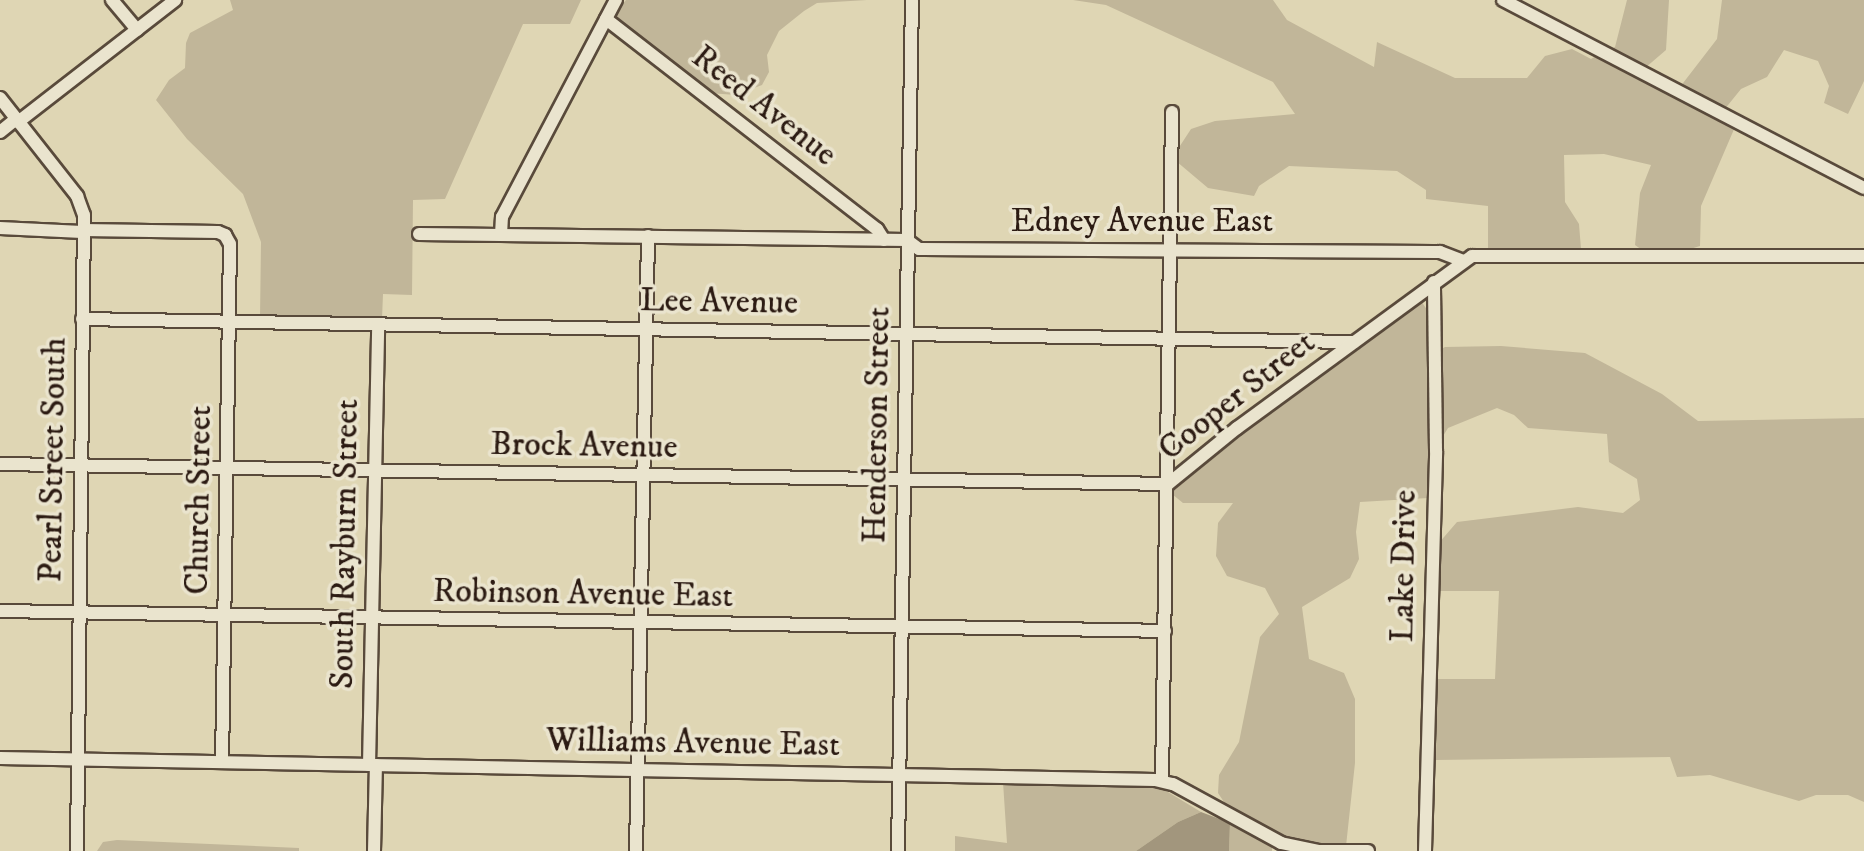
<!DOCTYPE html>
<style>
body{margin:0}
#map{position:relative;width:1864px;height:851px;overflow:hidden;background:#dfd6b4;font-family:"IM FELL DW Pica",serif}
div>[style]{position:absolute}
.green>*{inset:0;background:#c1b699}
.water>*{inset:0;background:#a2967d}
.roads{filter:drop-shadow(2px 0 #594a3b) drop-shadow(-2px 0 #594a3b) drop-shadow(0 2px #594a3b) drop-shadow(0 -2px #594a3b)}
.minor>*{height:12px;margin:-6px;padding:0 6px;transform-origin:6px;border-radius:6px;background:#eae4ce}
span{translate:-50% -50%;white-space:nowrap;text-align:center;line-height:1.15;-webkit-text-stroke:7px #eae4ce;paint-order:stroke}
.street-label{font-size:34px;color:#2c1b13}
</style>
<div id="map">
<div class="green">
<div style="clip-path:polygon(230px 0,581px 0,570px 24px,523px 24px,445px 199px,413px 200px,412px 295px,383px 294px,382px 319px,260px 317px,261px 242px,243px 194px,187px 139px,156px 100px,169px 80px,185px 68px,186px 43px,190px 33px,233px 10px)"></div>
<div style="clip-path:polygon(626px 0,867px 0,817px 3px,804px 11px,779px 31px,767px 55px,769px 72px,762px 85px,736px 95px,709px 93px,612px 17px)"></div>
<div style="clip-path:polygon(1073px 0,1273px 0,1287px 20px,1374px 67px,1377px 42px,1455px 78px,1527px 78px,1545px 56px,1572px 49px,1591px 59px,1598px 55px,1735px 127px,1701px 206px,1700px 246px,1687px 250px,1642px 250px,1635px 245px,1640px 193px,1651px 165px,1604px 154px,1564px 155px,1565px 202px,1579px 224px,1581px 249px,1488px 249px,1488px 206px,1426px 199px,1426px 190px,1397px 171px,1289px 166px,1259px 186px,1254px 196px,1208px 188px,1176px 161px,1176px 152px,1191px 129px,1215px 121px,1295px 114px,1273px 82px,1106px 5px)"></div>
<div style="clip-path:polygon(1627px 0,1669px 0,1666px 50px,1645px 68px,1609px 50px,1615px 47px)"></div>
<div style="clip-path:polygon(1722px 0,1864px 0,1864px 81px,1848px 114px,1824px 103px,1829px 86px,1818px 61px,1784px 50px,1767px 77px,1741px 89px,1724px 110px,1680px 87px,1717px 39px)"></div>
<div style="clip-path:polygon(1421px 301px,1430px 314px,1431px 451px,1428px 498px,1360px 502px,1356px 532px,1359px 559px,1350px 578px,1302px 607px,1309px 659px,1344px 673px,1355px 699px,1355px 763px,1346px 846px,1318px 845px,1281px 838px,1230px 811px,1218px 793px,1219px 775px,1239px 742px,1260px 637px,1279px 614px,1265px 588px,1227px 576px,1216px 556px,1218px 523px,1233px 503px,1183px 503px,1172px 494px,1172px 486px,1239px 432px)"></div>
<div style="clip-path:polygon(1501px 346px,1585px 353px,1662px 394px,1698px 421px,1864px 418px,1864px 802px,1848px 795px,1816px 795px,1799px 801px,1710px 775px,1677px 777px,1670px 757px,1436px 760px,1437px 679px,1495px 679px,1499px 591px,1438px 591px,1438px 544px,1457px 522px,1578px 507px,1623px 513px,1640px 500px,1637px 479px,1609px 462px,1607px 434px,1528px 428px,1514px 415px,1497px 408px,1448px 428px,1440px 441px,1438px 351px,1445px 347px)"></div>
<div style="clip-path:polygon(1003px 782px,1158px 786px,1201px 812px,1178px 822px,1136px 851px,955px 851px,955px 836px,1007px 843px)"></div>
<div style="clip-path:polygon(1230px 822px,1272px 845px,1272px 851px,1229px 851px)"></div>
<div style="clip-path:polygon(117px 840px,299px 848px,299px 851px,97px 851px,103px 842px)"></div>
</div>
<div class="water">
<div style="clip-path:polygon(1201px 812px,1230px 823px,1229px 851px,1136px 851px,1178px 822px)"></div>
</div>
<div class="roads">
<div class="minor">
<div style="left:112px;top:0;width:39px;rotate:50deg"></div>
<div style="left:1503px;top:0;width:407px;rotate:27.5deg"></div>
<div style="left:606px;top:19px;width:343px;rotate:37.8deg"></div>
<div style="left:877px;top:229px;width:13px;rotate:58deg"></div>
<div style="left:0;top:98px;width:125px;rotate:51.8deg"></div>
<div style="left:77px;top:196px;width:20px;rotate:70deg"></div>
<div style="left:84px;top:215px;width:636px;rotate:90.63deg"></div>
<div style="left:18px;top:122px;width:199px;rotate:-37.8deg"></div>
<div style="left:0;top:132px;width:21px;rotate:-39deg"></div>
<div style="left:0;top:228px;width:82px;rotate:2.8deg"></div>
<div style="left:83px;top:230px;width:135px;rotate:0.8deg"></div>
<div style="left:218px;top:232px;width:8px;rotate:23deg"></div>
<div style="left:225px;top:235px;width:10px;rotate:61deg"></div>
<div style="left:230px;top:244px;width:518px;rotate:90.88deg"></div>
<div style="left:419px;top:234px;width:488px;rotate:0.7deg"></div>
<div style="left:907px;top:240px;width:15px;rotate:37deg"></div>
<div style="left:919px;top:249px;width:521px;rotate:0.33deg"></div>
<div style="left:1440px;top:252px;width:25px;rotate:21deg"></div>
<div style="left:501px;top:235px;width:18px;rotate:-87deg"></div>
<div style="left:502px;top:217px;width:245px;rotate:-62.3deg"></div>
<div style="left:82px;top:319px;width:1272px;rotate:1.04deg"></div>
<div style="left:0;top:464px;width:1168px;rotate:0.98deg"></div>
<div style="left:1168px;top:484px;width:89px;rotate:-39.1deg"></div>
<div style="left:1237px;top:428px;width:291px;rotate:-36.2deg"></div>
<div style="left:1472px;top:256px;width:392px"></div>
<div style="left:0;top:611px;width:1165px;rotate:0.98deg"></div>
<div style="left:0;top:758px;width:1155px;rotate:1.09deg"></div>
<div style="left:1155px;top:780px;width:18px;rotate:13deg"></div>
<div style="left:1173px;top:784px;width:123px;rotate:28.6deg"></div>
<div style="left:1281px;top:843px;width:38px;rotate:12deg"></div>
<div style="left:1318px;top:851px;width:50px"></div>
<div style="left:369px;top:765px;width:441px;rotate:-88.8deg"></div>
<div style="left:1162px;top:781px;width:669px;rotate:-89.14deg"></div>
<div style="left:374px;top:851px;width:86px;rotate:-88.7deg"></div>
<div style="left:636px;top:851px;width:615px;rotate:-88.88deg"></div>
<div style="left:898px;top:851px;width:851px;rotate:-89.06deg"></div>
<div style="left:1425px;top:851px;width:400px;rotate:-88.4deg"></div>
<div style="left:1436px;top:451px;width:169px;rotate:-90.7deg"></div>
</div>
</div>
<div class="street-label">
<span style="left:764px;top:106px;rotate:38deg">Reed Avenue</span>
<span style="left:1142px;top:222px">Edney Avenue East</span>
<span style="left:719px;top:302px;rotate:1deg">Lee Avenue</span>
<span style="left:1237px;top:396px;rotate:-38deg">Cooper Street</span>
<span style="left:877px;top:425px;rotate:-89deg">Henderson Street</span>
<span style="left:584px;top:446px;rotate:1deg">Brock Avenue</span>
<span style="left:53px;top:460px;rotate:-89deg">Pearl Street South</span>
<span style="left:199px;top:500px;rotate:-89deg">Church Street</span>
<span style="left:345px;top:544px;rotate:-89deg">South Rayburn Street</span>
<span style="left:1404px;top:566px;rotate:-89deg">Lake Drive</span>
<span style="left:583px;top:594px;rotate:1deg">Robinson Avenue East</span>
<span style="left:693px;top:743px;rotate:1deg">Williams Avenue East</span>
</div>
</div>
